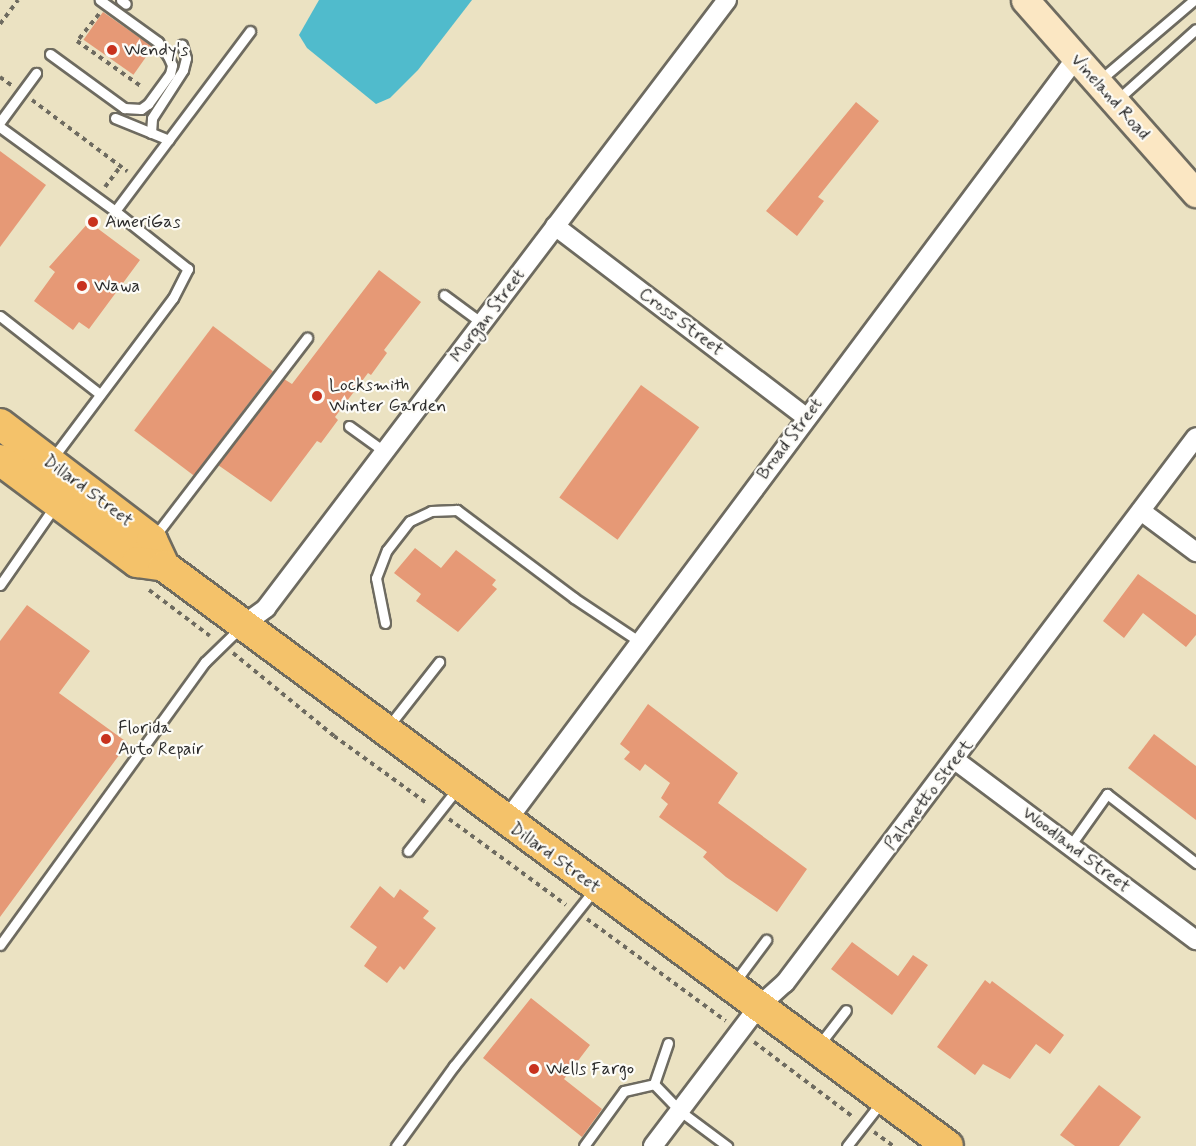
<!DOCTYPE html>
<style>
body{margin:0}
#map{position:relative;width:1196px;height:1146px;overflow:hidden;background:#ebe2c2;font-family:Mynerve,sans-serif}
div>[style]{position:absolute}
.water>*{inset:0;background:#50bbcc}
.building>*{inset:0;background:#e69976;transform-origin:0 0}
.path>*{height:4px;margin-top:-2px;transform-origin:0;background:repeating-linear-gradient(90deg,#6e6b60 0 4.5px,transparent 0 9px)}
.roads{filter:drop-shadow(2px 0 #6e6b60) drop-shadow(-2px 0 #6e6b60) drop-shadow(0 2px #6e6b60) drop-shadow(0 -2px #6e6b60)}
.service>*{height:9px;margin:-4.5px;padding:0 4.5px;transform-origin:4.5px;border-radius:4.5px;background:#fff}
.minor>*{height:18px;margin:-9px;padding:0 9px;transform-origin:9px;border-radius:9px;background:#fff}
.secondary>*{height:27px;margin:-13.5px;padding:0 13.5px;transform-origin:13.5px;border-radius:13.5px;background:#fbe7c3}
.primary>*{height:30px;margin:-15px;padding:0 15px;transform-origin:15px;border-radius:15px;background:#f4c26a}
.dots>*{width:16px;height:16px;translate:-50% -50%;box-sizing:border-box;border:3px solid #fdfcf7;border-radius:50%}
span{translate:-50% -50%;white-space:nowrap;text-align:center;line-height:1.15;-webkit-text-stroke:4.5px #fdfcf7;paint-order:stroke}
.poi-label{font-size:18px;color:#2b2b2b}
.left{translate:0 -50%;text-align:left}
.street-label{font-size:18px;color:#2b2b2b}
</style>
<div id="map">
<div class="water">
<div style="clip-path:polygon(319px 0,472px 0,418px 70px,390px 98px,376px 104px,307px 48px,299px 35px)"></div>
</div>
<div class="building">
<div style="left:103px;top:12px;width:61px;height:34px;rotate:35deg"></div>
<div style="clip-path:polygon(856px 102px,879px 121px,818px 197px,824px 201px,797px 236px,766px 211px)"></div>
<div style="clip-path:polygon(0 151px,46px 185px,0 247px)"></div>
<div style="clip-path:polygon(89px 222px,140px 260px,89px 329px,79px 322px,73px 330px,34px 301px,55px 272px,49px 267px)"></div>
<div style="clip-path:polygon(379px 270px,421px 302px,384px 350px,387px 353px,371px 375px,368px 373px,335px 417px,338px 420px,321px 443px,317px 441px,271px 502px,218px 465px,284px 379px,292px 384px)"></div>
<div style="left:213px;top:326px;width:75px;height:131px;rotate:37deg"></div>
<div style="left:641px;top:385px;width:72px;height:139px;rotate:36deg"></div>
<div style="clip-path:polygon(415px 548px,441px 568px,456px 550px,496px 580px,492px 585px,497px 589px,458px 632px,416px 601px,421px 594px,394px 573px)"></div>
<div style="clip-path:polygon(1138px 574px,1196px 615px,1196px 635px,1186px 647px,1143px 613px,1124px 638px,1103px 621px)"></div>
<div style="clip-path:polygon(27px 605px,90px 651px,59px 693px,128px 743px,0 917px,0 641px)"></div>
<div style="clip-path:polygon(648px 704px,738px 773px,718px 803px,807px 869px,777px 912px,726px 877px,703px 857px,707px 852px,659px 817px,668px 804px,661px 798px,670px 783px,645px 764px,640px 771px,624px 759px,630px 752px,620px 744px)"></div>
<div style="clip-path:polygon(1154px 734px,1196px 766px,1196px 820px,1128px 768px)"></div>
<div style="clip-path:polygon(380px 886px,394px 898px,400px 889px,429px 911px,423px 918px,436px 928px,404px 970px,400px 966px,387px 983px,364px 966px,377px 947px,350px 927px)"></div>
<div style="clip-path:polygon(852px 942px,898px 976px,913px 955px,928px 965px,892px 1015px,831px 969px)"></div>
<div style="clip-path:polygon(985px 980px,990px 984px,992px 981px,1064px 1035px,1050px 1054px,1036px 1044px,1010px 1079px,983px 1064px,975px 1075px,937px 1047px)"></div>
<div style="clip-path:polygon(531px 998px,590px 1045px,564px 1079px,602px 1109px,582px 1137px,483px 1058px)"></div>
<div style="clip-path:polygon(1099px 1085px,1141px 1117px,1119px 1146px,1075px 1146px,1060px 1135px)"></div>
</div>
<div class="path">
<div style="left:99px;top:14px;width:35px;rotate:129deg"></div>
<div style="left:77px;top:41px;width:80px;rotate:35.3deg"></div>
<div style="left:0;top:24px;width:30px;rotate:-53deg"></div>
<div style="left:0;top:77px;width:14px;rotate:36deg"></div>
<div style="left:32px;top:100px;width:119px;rotate:36.8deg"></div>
<div style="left:105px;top:187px;width:26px;rotate:-53deg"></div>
<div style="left:149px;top:590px;width:76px;rotate:37deg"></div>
<div style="left:233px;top:653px;width:131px;rotate:39.4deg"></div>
<div style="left:334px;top:736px;width:116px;rotate:35.9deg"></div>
<div style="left:449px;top:819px;width:145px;rotate:36.3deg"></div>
<div style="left:587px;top:919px;width:172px;rotate:36.3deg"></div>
<div style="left:754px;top:1042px;width:124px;rotate:37.1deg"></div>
<div style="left:874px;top:1132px;width:24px;rotate:36deg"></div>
</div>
<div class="roads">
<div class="service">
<div style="left:121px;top:0;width:6px;rotate:39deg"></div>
<div style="left:50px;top:54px;width:92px;rotate:36.1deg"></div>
<div style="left:124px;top:108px;width:17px;rotate:3deg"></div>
<div style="left:141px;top:109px;width:9px;rotate:-36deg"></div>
<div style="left:148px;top:104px;width:37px;rotate:-54deg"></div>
<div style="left:170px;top:74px;width:9px;rotate:-77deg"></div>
<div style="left:172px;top:65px;width:10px;rotate:-114deg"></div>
<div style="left:168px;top:56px;width:17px;rotate:-126deg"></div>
<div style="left:158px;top:42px;width:72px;rotate:-144.1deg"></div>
<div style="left:1100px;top:80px;width:123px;rotate:-40.4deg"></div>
<div style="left:1117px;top:100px;width:106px;rotate:-41.9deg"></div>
<div style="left:115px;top:118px;width:58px;rotate:22.2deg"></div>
<div style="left:0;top:122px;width:61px;rotate:-53.7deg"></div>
<div style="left:0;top:127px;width:142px;rotate:36.1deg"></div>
<div style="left:151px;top:133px;width:15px;rotate:-86deg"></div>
<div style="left:152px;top:118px;width:57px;rotate:-57.1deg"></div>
<div style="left:183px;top:70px;width:12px;rotate:-76deg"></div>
<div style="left:186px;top:58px;width:14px;rotate:-107deg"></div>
<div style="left:444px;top:295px;width:47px;rotate:36.4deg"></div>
<div style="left:0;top:316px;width:127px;rotate:38deg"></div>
<div style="left:349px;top:426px;width:44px;rotate:35.8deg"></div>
<div style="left:52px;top:459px;width:201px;rotate:-53.1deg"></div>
<div style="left:173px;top:298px;width:33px;rotate:-63deg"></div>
<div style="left:188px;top:269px;width:93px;rotate:-141.5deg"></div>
<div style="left:115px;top:211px;width:225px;rotate:-53.1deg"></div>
<div style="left:155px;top:536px;width:250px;rotate:-52.5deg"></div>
<div style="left:0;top:585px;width:96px;rotate:-55.2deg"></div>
<div style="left:385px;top:623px;width:46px;rotate:-101.3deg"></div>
<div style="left:376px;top:578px;width:30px;rotate:-69deg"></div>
<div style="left:387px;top:550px;width:37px;rotate:-52deg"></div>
<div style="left:410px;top:521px;width:23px;rotate:-25deg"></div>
<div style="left:431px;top:511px;width:26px;rotate:-2deg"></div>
<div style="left:457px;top:510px;width:146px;rotate:36.9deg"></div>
<div style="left:574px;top:598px;width:79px;rotate:33.7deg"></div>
<div style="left:388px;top:727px;width:83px;rotate:-51.9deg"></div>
<div style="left:1070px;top:846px;width:64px;rotate:-54.6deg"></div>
<div style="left:1107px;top:794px;width:113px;rotate:37.8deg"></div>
<div style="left:408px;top:851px;width:79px;rotate:-51.7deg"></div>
<div style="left:0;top:945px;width:349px;rotate:-54.1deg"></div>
<div style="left:205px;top:662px;width:50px;rotate:-44.2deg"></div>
<div style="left:734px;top:983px;width:54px;rotate:-53.3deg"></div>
<div style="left:668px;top:1043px;width:43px;rotate:108.9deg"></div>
<div style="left:654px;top:1084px;width:37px;rotate:46deg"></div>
<div style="left:680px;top:1111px;width:59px;rotate:36.7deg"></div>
<div style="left:819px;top:1045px;width:44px;rotate:-52.4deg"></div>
<div style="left:396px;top:1146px;width:99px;rotate:-54.1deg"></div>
<div style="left:454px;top:1066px;width:225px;rotate:-51.5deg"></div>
<div style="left:584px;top:1146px;width:68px;rotate:-54deg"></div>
<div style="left:624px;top:1091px;width:31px;rotate:-13deg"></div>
<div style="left:847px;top:1146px;width:57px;rotate:-52.1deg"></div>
</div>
<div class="minor">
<div style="left:555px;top:226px;width:315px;rotate:37.3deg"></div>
<div style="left:1141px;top:511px;width:69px;rotate:36.7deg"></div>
<div style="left:243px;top:625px;width:29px;rotate:-36deg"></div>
<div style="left:266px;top:608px;width:763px;rotate:-52.83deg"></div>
<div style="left:955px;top:760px;width:301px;rotate:36.8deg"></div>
<div style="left:506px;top:822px;width:953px;rotate:-53.27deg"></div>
<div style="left:653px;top:1146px;width:174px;rotate:-52.9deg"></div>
<div style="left:758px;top:1007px;width:36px;rotate:-42deg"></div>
<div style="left:785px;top:983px;width:683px;rotate:-53.03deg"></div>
</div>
<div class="secondary">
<div style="left:1025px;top:0;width:258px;rotate:48.5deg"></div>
</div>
<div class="primary">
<div style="left:0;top:424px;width:191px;rotate:37.3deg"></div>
<div style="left:152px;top:540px;width:29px;rotate:65deg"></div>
<div style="left:0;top:460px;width:171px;rotate:36.7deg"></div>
<div style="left:137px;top:562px;width:27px;rotate:8deg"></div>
<div style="left:164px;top:566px;width:975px;rotate:36.49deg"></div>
</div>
</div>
<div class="dots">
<div style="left:112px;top:50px;background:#c8321e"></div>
<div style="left:93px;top:222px;background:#c8321e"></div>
<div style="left:82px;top:286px;background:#c8321e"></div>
<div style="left:317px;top:396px;background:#c8321e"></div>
<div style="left:106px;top:739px;background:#c8321e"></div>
<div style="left:534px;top:1069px;background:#c8321e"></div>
</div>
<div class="poi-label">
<span class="left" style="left:124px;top:50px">Wendy's</span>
<span class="left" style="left:105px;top:222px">AmeriGas</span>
<span class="left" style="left:94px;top:286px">Wawa</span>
<span class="left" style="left:329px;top:396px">Locksmith<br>Winter Garden</span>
<span class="left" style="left:118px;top:739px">Florida<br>Auto Repair</span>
<span class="left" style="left:546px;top:1069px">Wells Fargo</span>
</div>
<div class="street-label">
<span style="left:1110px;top:97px;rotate:48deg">Vineland Road</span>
<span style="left:488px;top:316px;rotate:-53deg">Morgan Street</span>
<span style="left:681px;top:322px;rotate:37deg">Cross Street</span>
<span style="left:790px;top:439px;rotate:-53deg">Broad Street</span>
<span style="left:88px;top:491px;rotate:37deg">Dillard Street</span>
<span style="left:929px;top:795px;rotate:-53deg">Palmetto Street</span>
<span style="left:1076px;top:850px;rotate:37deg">Woodland Street</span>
<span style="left:555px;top:858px;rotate:36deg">Dillard Street</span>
</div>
</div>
